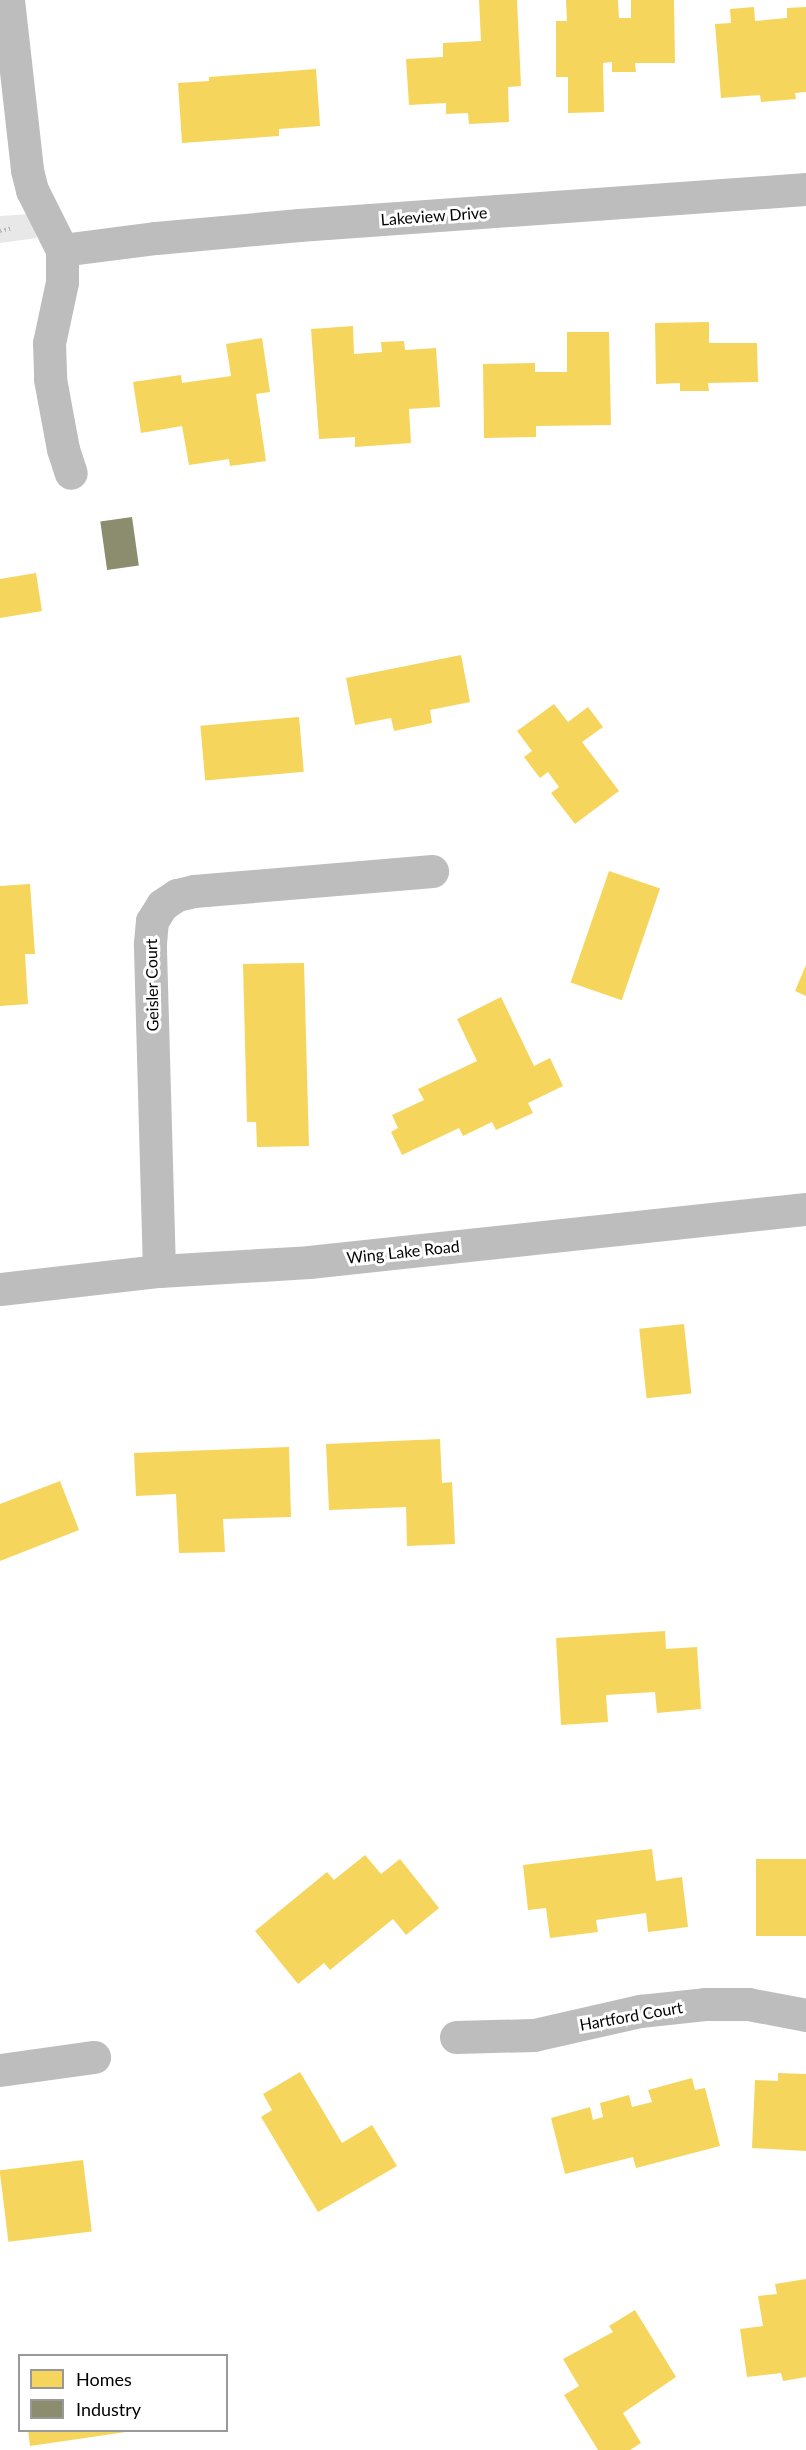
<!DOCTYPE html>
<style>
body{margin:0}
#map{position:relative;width:806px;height:2450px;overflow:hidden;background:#fff;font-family:Lato,sans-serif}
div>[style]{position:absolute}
.green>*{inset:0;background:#e8e8e8}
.homes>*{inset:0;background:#f6d55c;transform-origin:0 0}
.industry>*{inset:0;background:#8c8c6e;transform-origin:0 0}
.path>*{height:4px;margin-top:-2px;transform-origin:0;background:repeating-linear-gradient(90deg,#b8b8b8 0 1.5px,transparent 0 4.5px)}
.minor>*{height:33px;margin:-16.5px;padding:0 16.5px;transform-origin:16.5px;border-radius:16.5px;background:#bdbdbd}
span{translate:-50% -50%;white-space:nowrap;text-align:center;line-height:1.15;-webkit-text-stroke:6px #fff;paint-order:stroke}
.street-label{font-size:16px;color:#000}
.legend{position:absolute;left:18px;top:2354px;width:210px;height:78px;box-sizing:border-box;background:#fff;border:2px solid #999;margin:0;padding:8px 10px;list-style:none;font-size:18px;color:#000}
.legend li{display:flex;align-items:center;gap:12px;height:30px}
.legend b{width:30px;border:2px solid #999}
</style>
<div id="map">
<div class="green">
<div style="clip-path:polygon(30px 214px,37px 238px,0 243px,0 216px)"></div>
</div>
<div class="homes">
<div style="clip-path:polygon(479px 0,517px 0,521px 86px,508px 87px,509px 122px,469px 124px,468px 113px,446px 114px,446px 103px,409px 105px,406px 59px,443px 57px,443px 43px,481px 41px)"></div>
<div style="clip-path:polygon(566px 0,618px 0,619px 18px,631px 18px,631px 0,674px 0,675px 63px,635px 63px,636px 72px,612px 72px,612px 62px,603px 63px,604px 112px,568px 113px,568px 77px,556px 77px,556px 21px,567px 21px)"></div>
<div style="clip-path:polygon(754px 7px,755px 21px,787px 18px,787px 8px,806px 7px,806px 92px,795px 93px,796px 99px,761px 102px,760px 95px,721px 98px,715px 24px,731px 23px,730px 9px)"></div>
<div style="clip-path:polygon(316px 69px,320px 126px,279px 129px,279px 136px,182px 143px,178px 83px,209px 81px,209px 77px)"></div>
<div style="clip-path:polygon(709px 322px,709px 343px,757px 343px,758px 382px,708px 383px,709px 391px,680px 391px,680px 383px,656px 384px,655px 323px)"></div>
<div style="clip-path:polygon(353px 326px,354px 354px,382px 352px,381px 342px,404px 341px,405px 350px,436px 348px,440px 407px,409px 409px,411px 443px,355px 447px,355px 437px,319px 439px,311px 329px)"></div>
<div style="clip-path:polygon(567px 332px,609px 332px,611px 425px,536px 426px,536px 437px,484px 438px,483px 364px,535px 363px,535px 372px,567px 372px)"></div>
<div style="clip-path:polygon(262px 338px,270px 392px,256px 394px,266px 461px,230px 466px,229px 459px,189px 465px,182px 426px,141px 433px,133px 382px,181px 375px,182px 383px,231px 376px,226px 344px)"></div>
<div style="clip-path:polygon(36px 573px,42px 611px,0 618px,0 579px)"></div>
<div style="clip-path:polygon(461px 655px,470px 702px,430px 710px,432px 723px,394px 731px,391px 718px,355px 725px,346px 678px)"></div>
<div style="clip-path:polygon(554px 704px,568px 722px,588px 707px,603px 727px,582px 742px,619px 791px,575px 824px,551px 793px,559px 787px,548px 772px,540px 778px,524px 757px,532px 751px,517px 731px)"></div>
<div style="left:299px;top:717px;width:55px;height:99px;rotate:85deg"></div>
<div style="left:609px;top:871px;width:54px;height:118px;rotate:19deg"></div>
<div style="clip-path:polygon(30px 884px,35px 954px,25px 954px,28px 1004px,0 1006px,0 886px)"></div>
<div style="clip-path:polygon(304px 963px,309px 1146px,257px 1147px,256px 1122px,247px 1122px,243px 964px)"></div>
<div style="clip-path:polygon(806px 965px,806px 996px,795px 991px)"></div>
<div style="clip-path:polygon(501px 997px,534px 1066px,550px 1058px,563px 1086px,528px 1103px,533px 1113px,496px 1130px,492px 1122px,463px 1136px,459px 1128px,402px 1155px,391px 1132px,398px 1128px,392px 1115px,424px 1100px,418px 1089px,477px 1061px,457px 1019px)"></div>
<div style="left:684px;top:1324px;width:70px;height:45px;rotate:84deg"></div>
<div style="clip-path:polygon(440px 1439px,442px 1483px,452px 1482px,455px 1544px,407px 1546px,406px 1507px,329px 1510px,326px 1444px)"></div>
<div style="clip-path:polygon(289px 1447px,291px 1517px,223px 1519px,225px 1552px,179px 1553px,176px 1494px,136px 1496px,134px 1453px)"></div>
<div style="clip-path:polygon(60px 1481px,79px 1530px,0 1561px,0 1504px)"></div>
<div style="clip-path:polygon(665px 1631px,666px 1649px,697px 1647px,701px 1709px,657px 1713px,655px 1692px,606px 1695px,608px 1722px,561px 1725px,556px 1638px)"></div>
<div style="clip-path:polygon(652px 1849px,656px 1881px,682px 1877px,688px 1927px,648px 1932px,646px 1913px,596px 1920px,598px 1932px,550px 1938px,546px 1908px,528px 1910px,523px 1865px)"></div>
<div style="clip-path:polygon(365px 1855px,381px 1874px,400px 1859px,439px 1908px,406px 1935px,393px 1919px,330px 1970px,324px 1963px,298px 1984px,255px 1931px,327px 1872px,334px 1880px)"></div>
<div style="left:806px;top:1859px;width:77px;height:50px;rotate:90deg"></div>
<div style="clip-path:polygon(300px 2072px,342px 2143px,372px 2125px,397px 2166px,318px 2212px,261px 2117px,272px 2110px,263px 2094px)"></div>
<div style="clip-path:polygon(778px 2073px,806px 2074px,806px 2151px,752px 2148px,755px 2080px,778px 2081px)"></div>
<div style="clip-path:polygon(692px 2078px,695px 2090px,705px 2088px,720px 2146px,636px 2168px,633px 2157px,565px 2174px,551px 2118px,590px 2107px,593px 2120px,603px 2117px,600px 2103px,629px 2095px,632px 2107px,652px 2102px,648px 2090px)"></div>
<div style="left:83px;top:2160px;width:72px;height:84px;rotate:83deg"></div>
<div style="clip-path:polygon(806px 2279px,806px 2377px,783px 2381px,781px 2373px,747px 2377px,740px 2329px,763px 2326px,758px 2296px,777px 2294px,775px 2284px)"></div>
<div style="clip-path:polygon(635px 2310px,676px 2377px,623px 2413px,641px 2443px,630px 2450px,598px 2450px,564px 2395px,579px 2386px,563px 2359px,613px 2332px,609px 2326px)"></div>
<div style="clip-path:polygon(28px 2430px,126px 2430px,126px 2432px,30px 2446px)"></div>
</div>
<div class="industry">
<div style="left:132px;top:517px;width:49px;height:32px;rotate:82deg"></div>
</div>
<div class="path">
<div style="left:0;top:231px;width:13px;rotate:-13deg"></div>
</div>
<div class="minor">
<div style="left:8px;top:0;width:171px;rotate:83.6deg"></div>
<div style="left:27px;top:170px;width:21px;rotate:76deg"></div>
<div style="left:32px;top:190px;width:67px;rotate:63.4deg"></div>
<div style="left:62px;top:250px;width:32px;rotate:90deg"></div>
<div style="left:62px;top:282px;width:62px;rotate:102deg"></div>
<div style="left:49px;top:343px;width:36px;rotate:88deg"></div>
<div style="left:50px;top:379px;width:71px;rotate:79.5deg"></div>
<div style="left:63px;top:449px;width:25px;rotate:72deg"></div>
<div style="left:62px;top:250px;width:95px;rotate:-7.3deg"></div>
<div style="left:156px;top:238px;width:144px;rotate:-5.2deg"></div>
<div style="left:299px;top:225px;width:508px;rotate:-4.06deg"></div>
<div style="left:159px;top:1271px;width:328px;rotate:-91.6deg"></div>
<div style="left:150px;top:943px;width:22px;rotate:-85deg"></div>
<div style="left:152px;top:921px;width:19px;rotate:-58deg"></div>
<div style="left:162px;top:905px;width:18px;rotate:-34deg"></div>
<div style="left:177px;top:895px;width:17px;rotate:-13deg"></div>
<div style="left:194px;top:891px;width:239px;rotate:-4.8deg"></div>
<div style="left:0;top:1289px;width:160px;rotate:-6.5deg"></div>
<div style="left:159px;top:1271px;width:150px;rotate:-3.4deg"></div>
<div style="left:309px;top:1262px;width:500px;rotate:-6.1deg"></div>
<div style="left:456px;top:2037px;width:78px;rotate:-1.5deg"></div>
<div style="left:534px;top:2035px;width:109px;rotate:-12.8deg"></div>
<div style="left:640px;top:2011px;width:65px;rotate:-6.1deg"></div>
<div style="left:705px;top:2004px;width:43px"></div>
<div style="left:748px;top:2004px;width:59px;rotate:10.7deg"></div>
<div style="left:0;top:2070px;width:95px;rotate:-7.9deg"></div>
</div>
<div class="street-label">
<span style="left:434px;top:216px;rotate:-4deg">Lakeview Drive</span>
<span style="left:152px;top:985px;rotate:-91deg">Geisler Court</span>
<span style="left:403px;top:1252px;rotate:-6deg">Wing Lake Road</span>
<span style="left:631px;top:2016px;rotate:-10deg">Hartford Court</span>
</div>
<ul class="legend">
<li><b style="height:16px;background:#f6d55c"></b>Homes</li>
<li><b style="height:16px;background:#8c8c6e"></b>Industry</li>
</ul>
</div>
